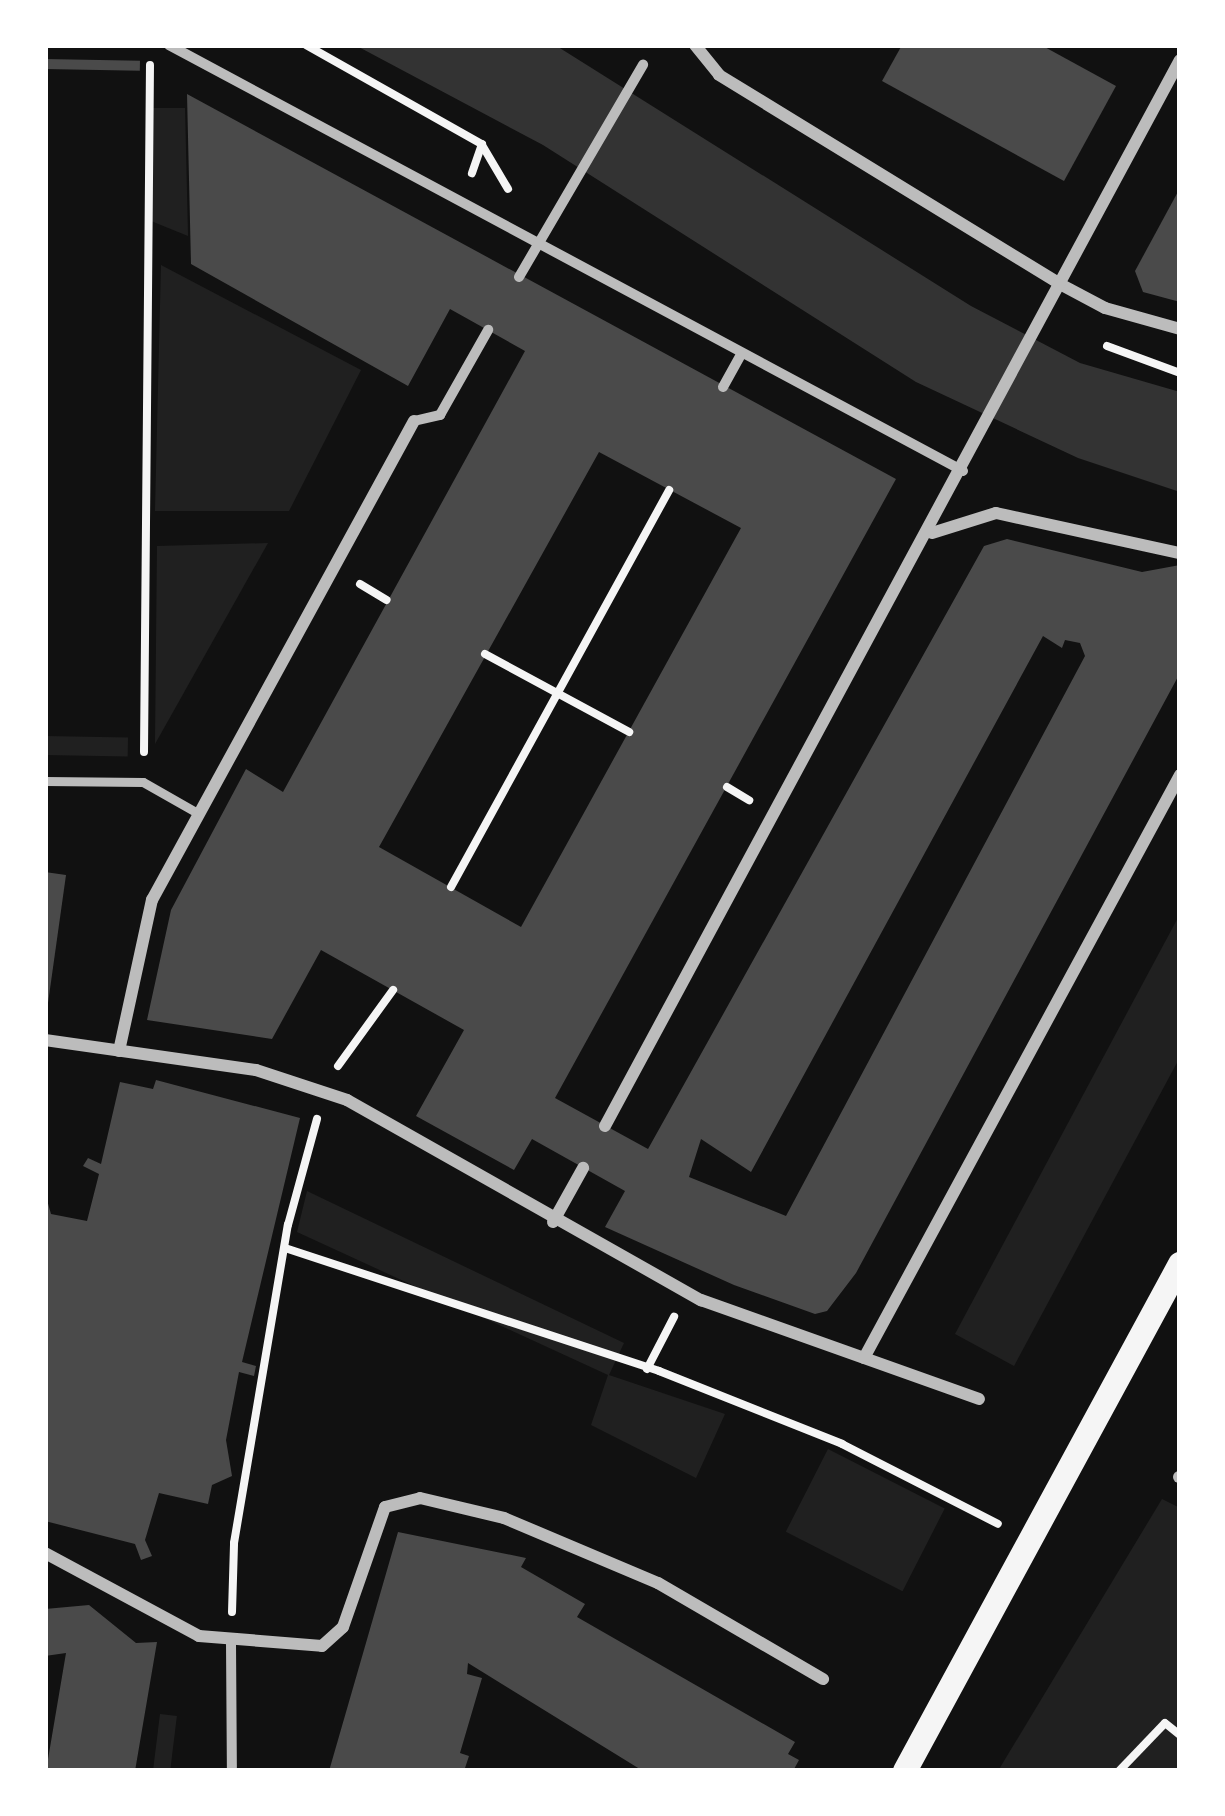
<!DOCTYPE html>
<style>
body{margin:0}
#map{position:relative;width:1225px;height:1816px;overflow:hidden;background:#111;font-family:Rubik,sans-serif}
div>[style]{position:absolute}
.green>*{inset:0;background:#202020;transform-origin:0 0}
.water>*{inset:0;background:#333}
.building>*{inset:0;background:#4a4a4a;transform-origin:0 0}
.path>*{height:8px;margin:-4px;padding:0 4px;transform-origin:4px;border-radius:4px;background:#f5f5f5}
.service>*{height:9px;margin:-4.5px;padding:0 4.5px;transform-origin:4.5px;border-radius:4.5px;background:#bcbcbc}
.pedestrian>*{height:10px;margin:-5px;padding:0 5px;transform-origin:5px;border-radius:5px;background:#bcbcbc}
.minor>*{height:12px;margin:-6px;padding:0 6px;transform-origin:6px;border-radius:6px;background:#bcbcbc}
.secondary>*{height:24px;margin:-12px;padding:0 12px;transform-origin:12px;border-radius:12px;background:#f5f5f5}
span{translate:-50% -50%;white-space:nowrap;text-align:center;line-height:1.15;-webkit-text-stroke:9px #fff;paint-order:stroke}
.frame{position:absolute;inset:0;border:48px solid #fff;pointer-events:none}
</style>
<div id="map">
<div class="green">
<div style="clip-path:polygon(153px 108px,185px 108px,188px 236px,151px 221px)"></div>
<div style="clip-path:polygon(161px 265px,361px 370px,289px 511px,155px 511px)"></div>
<div style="clip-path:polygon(268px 543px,155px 744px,157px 546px)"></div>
<div style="left:45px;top:736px;width:83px;height:19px;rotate:1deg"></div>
<div style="clip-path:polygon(1180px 914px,1180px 1057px,1014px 1366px,955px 1334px)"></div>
<div style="clip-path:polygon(307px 1191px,624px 1343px,609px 1375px,725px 1414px,696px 1478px,591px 1425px,608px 1375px,297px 1232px)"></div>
<div style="left:828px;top:1449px;width:131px;height:93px;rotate:27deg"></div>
<div style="clip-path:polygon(1162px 1499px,1180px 1508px,1180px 1771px,998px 1771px)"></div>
<div style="left:160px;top:1714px;width:17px;height:58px;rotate:7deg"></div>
</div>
<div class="water">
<div style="clip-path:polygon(355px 45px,555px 45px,971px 306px,1080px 363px,1180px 392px,1180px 492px,1078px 458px,916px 382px,543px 145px)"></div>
</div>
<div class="building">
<div style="clip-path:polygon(902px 45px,1041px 45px,1116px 86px,1064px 181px,882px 81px)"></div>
<div style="left:45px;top:59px;width:95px;height:10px;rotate:1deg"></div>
<div style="clip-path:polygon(evenodd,187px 94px,896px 479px,555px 1098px,648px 1149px,984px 546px,1007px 539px,1142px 572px,1180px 565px,1180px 673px,856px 1273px,827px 1311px,815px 1314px,734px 1285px,605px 1227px,625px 1191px,532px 1139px,514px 1170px,416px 1116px,464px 1030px,321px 950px,272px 1039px,147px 1020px,171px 910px,246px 769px,283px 792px,525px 351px,450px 309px,408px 386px,191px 264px,187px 94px,599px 452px,741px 528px,521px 927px,379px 847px,599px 452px,187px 94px,1043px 636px,1062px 648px,1065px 640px,1080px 643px,1085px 656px,786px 1216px,689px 1177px,701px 1139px,751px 1172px,1043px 636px)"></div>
<div style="clip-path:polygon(1180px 188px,1180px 302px,1143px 292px,1135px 271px)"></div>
<div style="clip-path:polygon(45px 872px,66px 875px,48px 1003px,45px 1003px)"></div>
<div style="clip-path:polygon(156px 1080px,300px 1118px,242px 1362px,256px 1366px,254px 1376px,239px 1372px,226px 1440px,232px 1476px,212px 1485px,208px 1504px,159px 1493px,145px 1540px,152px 1556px,141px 1560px,135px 1544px,45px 1521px,45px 1193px,51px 1214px,87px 1221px,99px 1174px,83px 1166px,88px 1158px,101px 1164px,120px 1082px,153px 1089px)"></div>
<div style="clip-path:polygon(398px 1532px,526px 1558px,521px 1567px,585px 1604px,577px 1617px,795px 1742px,788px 1754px,799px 1760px,793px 1771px,643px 1771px,468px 1663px,467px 1674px,482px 1678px,460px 1753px,469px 1756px,464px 1771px,329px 1771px)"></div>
<div style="clip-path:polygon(89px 1605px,136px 1643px,157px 1642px,135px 1771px,46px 1771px,66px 1653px,45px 1656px,45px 1609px)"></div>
</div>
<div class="path">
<div style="left:306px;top:45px;width:202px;rotate:29.4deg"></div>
<div style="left:482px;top:144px;width:31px;rotate:109deg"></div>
<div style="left:482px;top:145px;width:51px;rotate:59.4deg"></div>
<div style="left:1107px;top:346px;width:78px;rotate:20.3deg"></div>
<div style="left:360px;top:584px;width:31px;rotate:31deg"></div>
<div style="left:485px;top:654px;width:164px;rotate:28.4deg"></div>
<div style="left:144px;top:752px;width:687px;rotate:-89.5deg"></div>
<div style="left:727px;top:787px;width:26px;rotate:31deg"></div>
<div style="left:451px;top:887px;width:453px;rotate:-61.2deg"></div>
<div style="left:338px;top:1066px;width:94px;rotate:-54.1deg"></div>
<div style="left:285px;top:1248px;width:394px;rotate:18.2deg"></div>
<div style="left:659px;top:1371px;width:197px;rotate:21.7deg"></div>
<div style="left:842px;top:1444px;width:175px;rotate:27.1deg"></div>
<div style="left:647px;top:1369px;width:59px;rotate:-62.6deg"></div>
<div style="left:232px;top:1612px;width:69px;rotate:-88.3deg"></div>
<div style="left:234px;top:1543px;width:323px;rotate:-80.4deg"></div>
<div style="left:288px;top:1225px;width:110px;rotate:-74.7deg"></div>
<div style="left:1119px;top:1771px;width:66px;rotate:-46.2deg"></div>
<div style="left:1165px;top:1723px;width:19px;rotate:39deg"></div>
</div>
<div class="service">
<div style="left:45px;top:781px;width:98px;rotate:0.6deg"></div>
<div style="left:143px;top:782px;width:64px;rotate:29.7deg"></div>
</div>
<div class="pedestrian">
<div style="left:169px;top:45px;width:901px;rotate:28.21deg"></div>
<div style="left:519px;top:277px;width:246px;rotate:-59.7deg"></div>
<div style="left:723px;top:387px;width:38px;rotate:-61deg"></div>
<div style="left:414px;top:421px;width:27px;rotate:-13deg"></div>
<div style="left:440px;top:415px;width:98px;rotate:-60.5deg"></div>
<div style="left:231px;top:1643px;width:128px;rotate:89.6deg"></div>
</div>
<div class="minor">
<div style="left:695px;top:45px;width:38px;rotate:51deg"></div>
<div style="left:719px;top:75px;width:398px;rotate:31.5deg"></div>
<div style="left:1058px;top:283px;width:53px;rotate:28deg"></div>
<div style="left:1105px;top:308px;width:78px;rotate:15.6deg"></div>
<div style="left:932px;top:533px;width:67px;rotate:-17.4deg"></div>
<div style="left:996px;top:513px;width:188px;rotate:12.3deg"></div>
<div style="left:45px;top:1040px;width:213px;rotate:8.1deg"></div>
<div style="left:256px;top:1070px;width:96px;rotate:18.2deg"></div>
<div style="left:347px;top:1100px;width:407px;rotate:29.5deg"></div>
<div style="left:701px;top:1300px;width:295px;rotate:19.6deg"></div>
<div style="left:119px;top:1051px;width:155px;rotate:-77.7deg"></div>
<div style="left:152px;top:900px;width:546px;rotate:-61.32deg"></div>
<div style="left:605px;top:1126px;width:1211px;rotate:-61.66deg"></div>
<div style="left:553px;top:1222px;width:62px;rotate:-60.9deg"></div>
<div style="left:864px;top:1358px;width:663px;rotate:-61.54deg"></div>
<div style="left:1179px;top:1477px;width:1px"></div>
<div style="left:45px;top:1553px;width:175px;rotate:28.3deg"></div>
<div style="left:199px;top:1636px;width:123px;rotate:4.6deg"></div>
<div style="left:322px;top:1646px;width:28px;rotate:-42deg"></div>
<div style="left:343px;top:1627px;width:127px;rotate:-70.7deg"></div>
<div style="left:385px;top:1507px;width:36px;rotate:-14deg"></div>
<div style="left:420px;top:1498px;width:86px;rotate:13.4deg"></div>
<div style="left:504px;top:1518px;width:167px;rotate:22.9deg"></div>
<div style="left:658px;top:1583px;width:191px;rotate:30.2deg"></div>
</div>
<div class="secondary">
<div style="left:905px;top:1771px;width:577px;rotate:-61.52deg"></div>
</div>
<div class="frame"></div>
</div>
